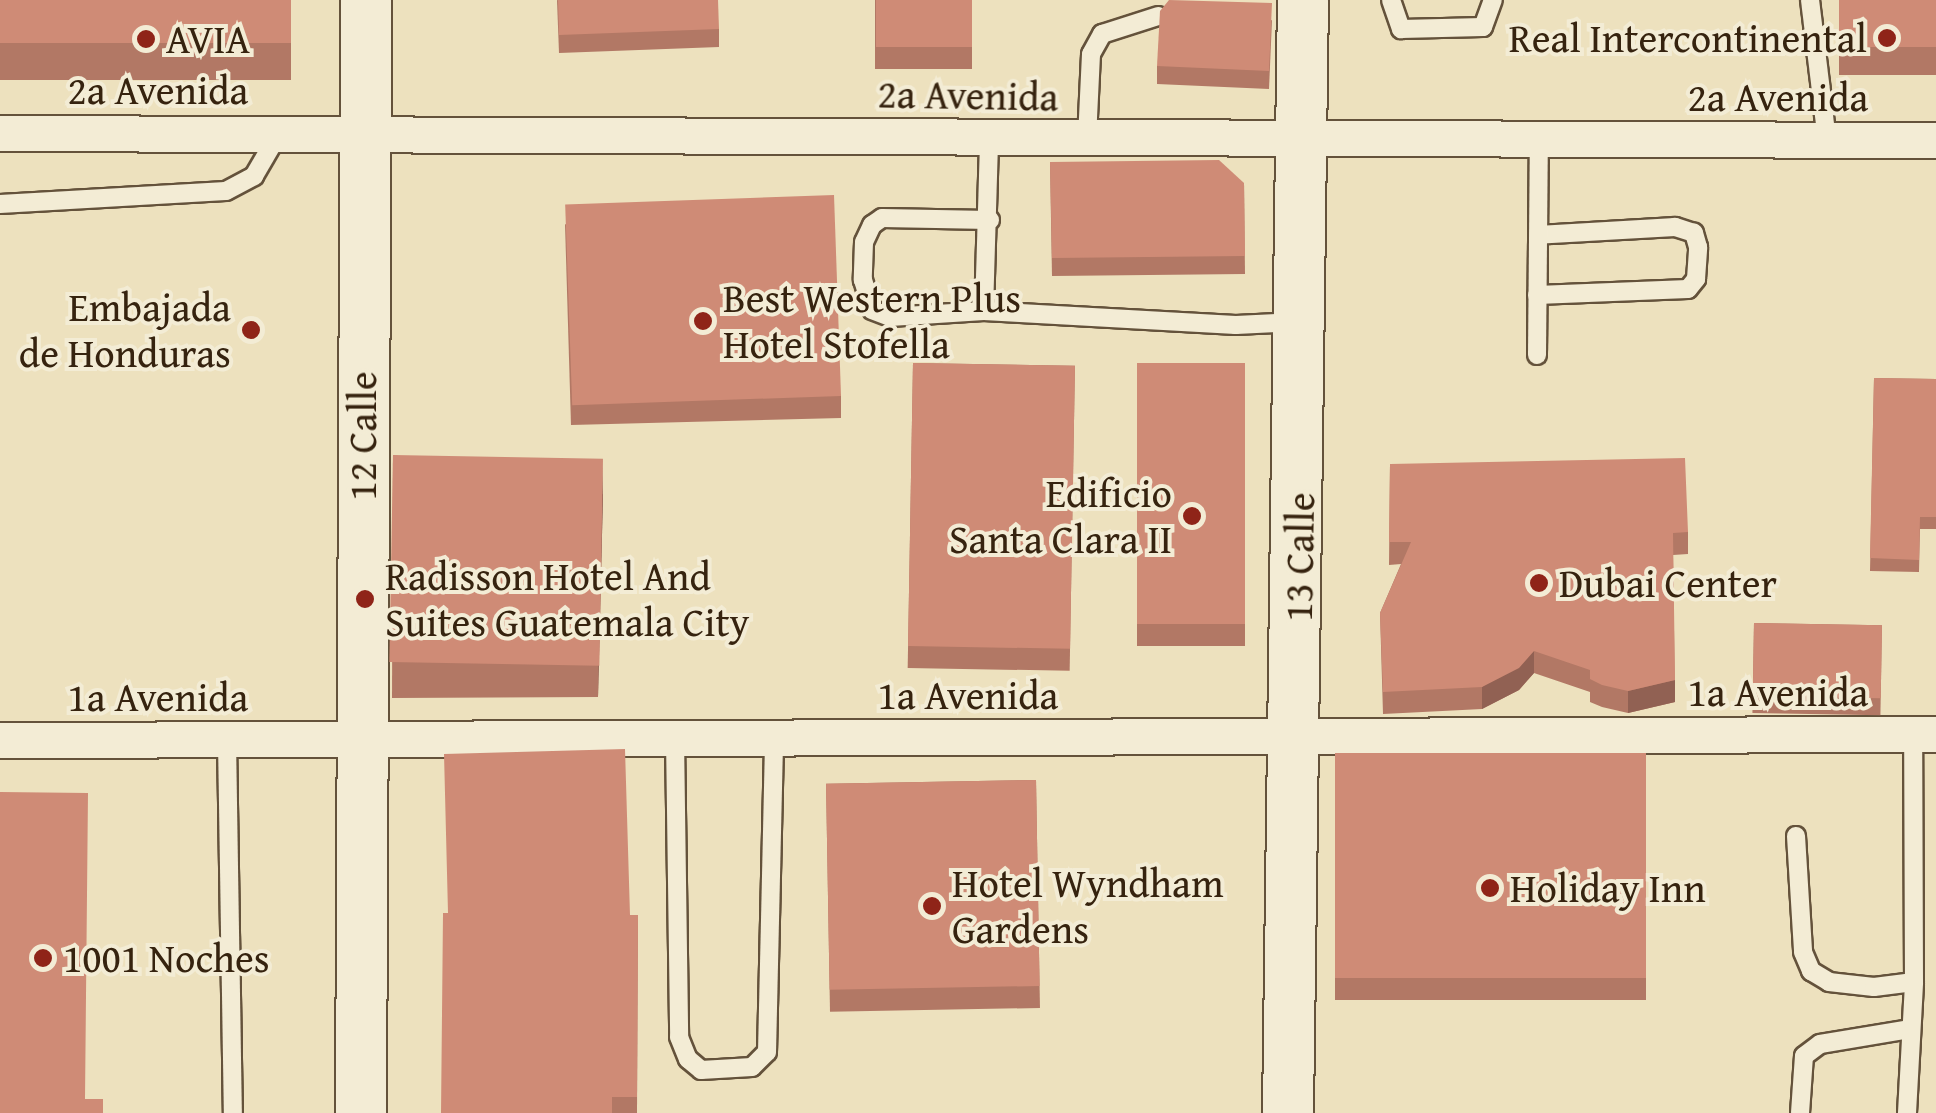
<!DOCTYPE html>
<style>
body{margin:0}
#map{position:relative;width:1936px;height:1113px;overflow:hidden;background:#ede1be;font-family:"Gentium Book Plus",serif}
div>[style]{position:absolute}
.roads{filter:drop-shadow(2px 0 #64523b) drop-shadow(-2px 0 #64523b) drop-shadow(0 2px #64523b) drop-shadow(0 -2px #64523b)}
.lane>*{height:18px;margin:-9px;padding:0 9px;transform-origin:9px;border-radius:9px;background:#f3ecd5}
.street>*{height:35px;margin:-17.5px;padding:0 17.5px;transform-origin:17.5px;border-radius:17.5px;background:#f3ecd5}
.secondary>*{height:50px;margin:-25px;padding:0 25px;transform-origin:25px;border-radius:25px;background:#f3ecd5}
.wall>*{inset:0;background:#b27865;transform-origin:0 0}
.shaded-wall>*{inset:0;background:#916153}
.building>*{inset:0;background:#cf8b76;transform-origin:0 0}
.dots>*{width:28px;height:28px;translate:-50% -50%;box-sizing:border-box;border:5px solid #f3ecd5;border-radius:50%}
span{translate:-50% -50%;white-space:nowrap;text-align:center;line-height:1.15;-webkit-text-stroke:8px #f3ecd5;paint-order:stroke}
.poi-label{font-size:40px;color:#36230f}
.right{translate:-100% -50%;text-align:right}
.left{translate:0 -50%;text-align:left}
.street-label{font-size:40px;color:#36230f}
</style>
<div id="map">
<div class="roads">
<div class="lane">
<div style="left:1391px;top:0;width:31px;rotate:71deg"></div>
<div style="left:1401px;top:29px;width:82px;rotate:-1.4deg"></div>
<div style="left:1483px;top:27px;width:29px;rotate:-70deg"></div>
<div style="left:1810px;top:0;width:141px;rotate:83.1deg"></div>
<div style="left:1087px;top:139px;width:85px;rotate:-87.3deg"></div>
<div style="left:1091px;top:54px;width:23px;rotate:-61deg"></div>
<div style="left:1102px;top:34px;width:59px;rotate:-17.8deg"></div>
<div style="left:0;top:204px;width:226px;rotate:-3.3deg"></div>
<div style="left:226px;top:191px;width:32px;rotate:-28deg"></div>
<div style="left:254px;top:176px;width:50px;rotate:-59.8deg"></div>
<div style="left:990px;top:220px;width:108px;rotate:-178.9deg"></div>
<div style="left:882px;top:218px;width:12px;rotate:145deg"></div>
<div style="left:872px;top:225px;width:19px;rotate:115deg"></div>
<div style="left:864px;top:242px;width:38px;rotate:92deg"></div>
<div style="left:863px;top:280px;width:31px;rotate:73deg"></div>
<div style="left:872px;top:310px;width:19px;rotate:21deg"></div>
<div style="left:890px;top:317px;width:94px;rotate:-3.7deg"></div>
<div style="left:984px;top:311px;width:252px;rotate:3.2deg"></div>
<div style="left:1236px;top:325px;width:61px;rotate:-2.8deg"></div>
<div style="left:1537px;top:295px;width:151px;rotate:-2.3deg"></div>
<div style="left:1688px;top:289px;width:13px;rotate:-51deg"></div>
<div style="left:1696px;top:279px;width:32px;rotate:-86deg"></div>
<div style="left:1698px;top:247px;width:15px;rotate:-106deg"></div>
<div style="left:1694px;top:233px;width:20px;rotate:-162deg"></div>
<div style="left:1675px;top:227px;width:137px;rotate:176.7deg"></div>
<div style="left:984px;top:311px;width:171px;rotate:-88.3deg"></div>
<div style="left:1537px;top:355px;width:216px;rotate:-89.5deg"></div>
<div style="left:675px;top:738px;width:299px;rotate:89.2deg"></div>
<div style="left:679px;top:1037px;width:24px;rotate:68deg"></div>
<div style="left:688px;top:1059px;width:17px;rotate:40deg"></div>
<div style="left:701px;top:1070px;width:51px;rotate:-3.4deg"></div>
<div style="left:752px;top:1067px;width:21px;rotate:-45deg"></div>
<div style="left:767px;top:1052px;width:314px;rotate:-88.7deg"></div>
<div style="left:227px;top:740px;width:373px;rotate:89.1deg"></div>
<div style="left:1796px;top:836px;width:116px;rotate:86.5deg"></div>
<div style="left:1803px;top:952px;width:21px;rotate:67deg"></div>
<div style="left:1811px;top:971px;width:21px;rotate:31deg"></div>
<div style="left:1829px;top:982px;width:45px;rotate:6.3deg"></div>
<div style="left:1874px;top:987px;width:40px;rotate:-7.1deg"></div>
<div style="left:1914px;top:982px;width:248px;rotate:-90.2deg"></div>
<div style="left:1800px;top:1113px;width:57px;rotate:-86deg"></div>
<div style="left:1804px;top:1056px;width:20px;rotate:-37deg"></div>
<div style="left:1820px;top:1044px;width:92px;rotate:-9.4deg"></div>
<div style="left:1907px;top:1113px;width:131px;rotate:-86.9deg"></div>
</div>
<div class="street">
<div style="left:0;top:133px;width:1936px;rotate:0.21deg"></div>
<div style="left:0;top:740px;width:1936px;rotate:-0.18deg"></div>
</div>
<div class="secondary">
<div style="left:361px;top:1113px;width:1113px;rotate:-89.74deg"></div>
<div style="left:1288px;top:1113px;width:1113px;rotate:-89.23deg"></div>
</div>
</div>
<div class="wall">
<div style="left:0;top:0;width:291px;height:80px"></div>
<div style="clip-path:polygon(557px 0,719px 29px,719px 47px,559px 53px)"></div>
<div style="left:875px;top:0;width:97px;height:69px"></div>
<div style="left:1839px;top:0;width:97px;height:75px"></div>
<div style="clip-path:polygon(1272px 20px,1269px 89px,1157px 84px,1157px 66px)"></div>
<div style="clip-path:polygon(1050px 162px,1244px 183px,1245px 274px,1052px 276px)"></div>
<div style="clip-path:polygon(565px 224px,841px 396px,841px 418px,571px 425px)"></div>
<div style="left:913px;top:363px;width:162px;height:305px;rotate:1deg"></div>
<div style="left:1137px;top:363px;width:108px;height:283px"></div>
<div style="clip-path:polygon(1874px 378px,1936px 379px,1936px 529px,1920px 529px,1919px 572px,1870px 571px)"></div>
<div style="clip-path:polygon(393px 455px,603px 494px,598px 697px,392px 698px)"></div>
<div style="clip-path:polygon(1390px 464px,1688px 532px,1688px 554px,1673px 555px,1675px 702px,1628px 713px,1602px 707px,1590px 702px,1590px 692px,1534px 673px,1519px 690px,1482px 709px,1383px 714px,1380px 613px,1401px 564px,1389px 565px)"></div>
<div style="left:1754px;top:623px;width:128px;height:90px;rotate:1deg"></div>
<div style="left:1646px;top:753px;width:247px;height:311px;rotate:90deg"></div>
<div style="left:1036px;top:780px;width:228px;height:210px;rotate:89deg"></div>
<div style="clip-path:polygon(630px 915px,638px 915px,637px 1113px,441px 1113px)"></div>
</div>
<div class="shaded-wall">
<div style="clip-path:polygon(603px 459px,603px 494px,598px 697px,598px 661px)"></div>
<div style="clip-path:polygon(1534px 651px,1534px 673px,1519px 690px,1482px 709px,1482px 687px)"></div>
<div style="clip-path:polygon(1675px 680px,1675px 702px,1628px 713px,1628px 691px)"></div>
</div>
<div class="building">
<div style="left:0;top:0;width:291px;height:43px"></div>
<div style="clip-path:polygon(558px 0,718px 0,719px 29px,559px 35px)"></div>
<div style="left:876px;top:0;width:96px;height:47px"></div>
<div style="clip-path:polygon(1169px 0,1272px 3px,1269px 71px,1157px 66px,1160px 11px)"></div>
<div style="left:1839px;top:0;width:97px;height:47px"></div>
<div style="clip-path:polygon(1219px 160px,1244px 183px,1245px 256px,1052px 258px,1050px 162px)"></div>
<div style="left:834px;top:195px;width:201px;height:269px;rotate:88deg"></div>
<div style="left:913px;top:363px;width:162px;height:283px;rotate:1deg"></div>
<div style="left:1137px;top:363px;width:108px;height:261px"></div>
<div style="clip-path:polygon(1874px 378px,1936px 379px,1936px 517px,1920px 517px,1919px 560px,1870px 558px)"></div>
<div style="left:393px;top:455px;width:210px;height:207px;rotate:1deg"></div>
<div style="clip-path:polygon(1685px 458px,1688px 532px,1673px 533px,1675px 680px,1628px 691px,1602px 685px,1590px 679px,1590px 670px,1534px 651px,1519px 668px,1482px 687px,1383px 692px,1380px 613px,1411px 542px,1389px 542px,1390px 464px)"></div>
<div style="left:1754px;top:623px;width:128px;height:73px;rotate:1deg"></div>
<div style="clip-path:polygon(625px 749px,630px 915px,638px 915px,637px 1097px,612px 1097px,612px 1113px,441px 1113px,443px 913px,448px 913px,444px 754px)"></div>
<div style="left:1646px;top:753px;width:225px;height:311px;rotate:90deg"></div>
<div style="left:1036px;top:780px;width:206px;height:210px;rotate:89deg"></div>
<div style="clip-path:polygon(0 792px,88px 793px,85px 1099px,103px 1099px,103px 1113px,0 1113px)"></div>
</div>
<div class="dots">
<div style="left:1887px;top:38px;background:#8f2418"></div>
<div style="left:146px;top:39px;background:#8f2418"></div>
<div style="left:703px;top:321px;background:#8f2418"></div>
<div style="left:251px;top:330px;background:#8f2418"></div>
<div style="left:1192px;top:516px;background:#8f2418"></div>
<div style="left:1539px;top:583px;background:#8f2418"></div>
<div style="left:365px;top:599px;background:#8f2418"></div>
<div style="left:1490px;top:888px;background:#8f2418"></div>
<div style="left:932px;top:906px;background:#8f2418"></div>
<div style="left:43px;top:958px;background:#8f2418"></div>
</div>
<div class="poi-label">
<span class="right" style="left:1867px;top:38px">Real Intercontinental</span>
<span class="left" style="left:166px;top:39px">AVIA</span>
<span class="left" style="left:723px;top:321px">Best Western Plus<br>Hotel Stofella</span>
<span class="right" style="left:231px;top:330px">Embajada<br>de Honduras</span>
<span class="right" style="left:1172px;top:516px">Edificio<br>Santa Clara II</span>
<span class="left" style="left:385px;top:599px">Radisson Hotel And<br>Suites Guatemala City</span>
<span class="left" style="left:1559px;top:583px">Dubai Center</span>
<span class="left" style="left:952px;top:906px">Hotel Wyndham<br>Gardens</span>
<span class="left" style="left:1510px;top:888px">Holiday Inn</span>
<span class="left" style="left:63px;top:958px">1001 Noches</span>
</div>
<div class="street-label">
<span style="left:158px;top:90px">2a Avenida</span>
<span style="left:968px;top:95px;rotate:1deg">2a Avenida</span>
<span style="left:1778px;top:97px">2a Avenida</span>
<span style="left:362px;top:436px;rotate:-90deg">12 Calle</span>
<span style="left:1299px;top:557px;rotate:-89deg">13 Calle</span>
<span style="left:1778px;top:692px">1a Avenida</span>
<span style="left:968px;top:695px">1a Avenida</span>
<span style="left:158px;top:697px">1a Avenida</span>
</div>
</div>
